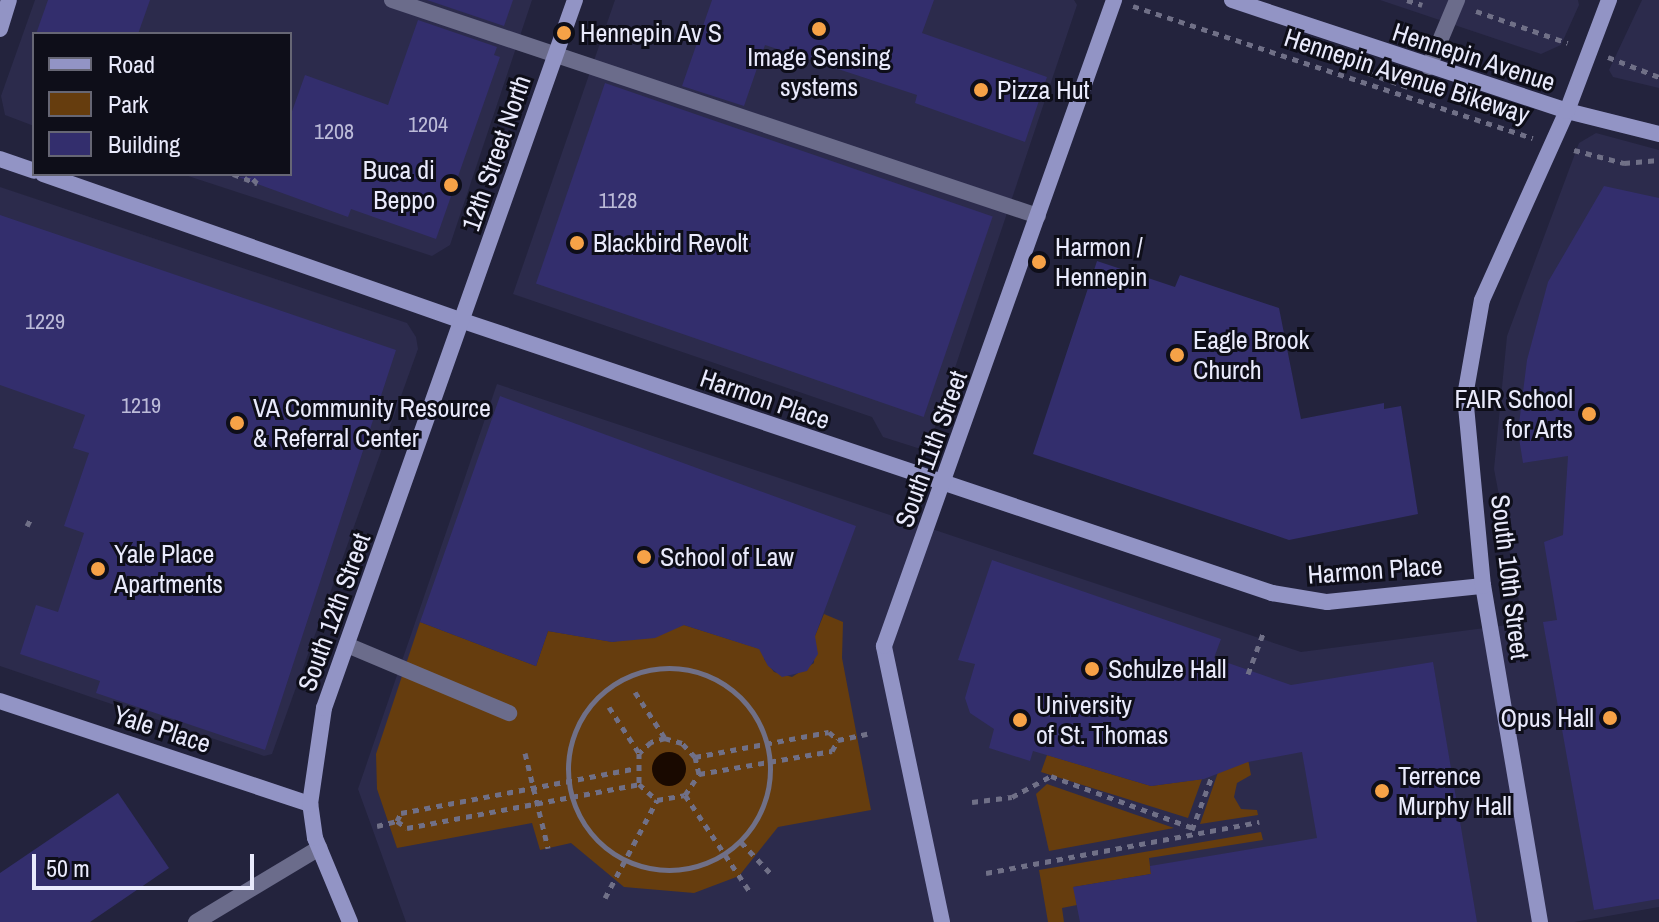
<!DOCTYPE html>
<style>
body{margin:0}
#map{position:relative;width:1659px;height:922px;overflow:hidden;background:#23233d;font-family:"Archivo Narrow",sans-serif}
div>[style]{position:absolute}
.built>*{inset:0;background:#2c2b4c}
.green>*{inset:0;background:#663d0e}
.water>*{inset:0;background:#190900}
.round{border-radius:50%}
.building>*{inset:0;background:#332e6d;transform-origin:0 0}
.path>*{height:5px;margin-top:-2.5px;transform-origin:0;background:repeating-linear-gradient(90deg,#707087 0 6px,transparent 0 12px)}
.path>.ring{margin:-2.5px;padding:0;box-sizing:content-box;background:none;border:5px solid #707087;border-radius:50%}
.lane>*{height:16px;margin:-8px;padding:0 8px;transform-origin:8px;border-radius:8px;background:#6b6c8b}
.secondary>*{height:16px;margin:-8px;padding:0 8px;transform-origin:8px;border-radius:8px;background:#9294c5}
.dots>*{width:22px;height:22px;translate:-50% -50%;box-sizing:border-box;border:4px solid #0e0e19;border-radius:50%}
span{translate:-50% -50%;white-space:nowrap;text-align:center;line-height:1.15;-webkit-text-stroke:6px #0e0e19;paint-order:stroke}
.number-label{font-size:22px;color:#bcbbd8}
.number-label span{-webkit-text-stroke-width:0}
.poi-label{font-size:26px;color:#e9eafc}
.left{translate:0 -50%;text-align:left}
.right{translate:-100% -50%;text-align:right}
.street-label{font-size:26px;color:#e9eafc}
.legend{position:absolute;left:32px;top:32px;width:260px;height:144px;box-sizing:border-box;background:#0e0e19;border:2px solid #666674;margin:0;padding:10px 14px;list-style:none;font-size:24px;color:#e9eafc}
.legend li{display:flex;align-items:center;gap:16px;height:40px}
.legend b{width:40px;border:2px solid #666674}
.scale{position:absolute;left:32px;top:854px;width:222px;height:36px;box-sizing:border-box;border:4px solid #e9eafc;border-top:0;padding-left:10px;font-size:24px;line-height:28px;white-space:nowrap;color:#e9eafc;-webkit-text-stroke:6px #0e0e19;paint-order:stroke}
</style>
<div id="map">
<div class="built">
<div style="clip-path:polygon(35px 0,532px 0,450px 245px,432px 256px,182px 174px,290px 174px,290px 34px,34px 34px,34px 126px,5px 115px,1px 96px)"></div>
<div style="clip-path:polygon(615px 0,1074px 0,1077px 5px,927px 451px,883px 437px,872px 417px,513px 294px)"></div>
<div style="clip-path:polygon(1380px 0,1578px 0,1579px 5px,1561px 45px,1541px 54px)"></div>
<div style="clip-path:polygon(1642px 0,1659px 0,1659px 88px,1613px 77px,1609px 70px)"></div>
<div style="clip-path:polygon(1596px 133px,1659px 150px,1659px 907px,1574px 922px,406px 922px,358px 789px,497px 384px,1301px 652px,1523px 623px,1494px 469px,1507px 336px,1579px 143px)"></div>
<div style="clip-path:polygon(0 187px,407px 323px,416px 337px,418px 349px,272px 754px,264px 756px,0 666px)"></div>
</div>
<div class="green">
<div style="clip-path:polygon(824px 614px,843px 622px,842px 658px,871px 810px,778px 827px,739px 876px,694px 893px,624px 887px,571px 843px,540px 850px,532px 823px,397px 848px,377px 789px,376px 754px,420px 622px,536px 666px,548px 631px,613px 642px,684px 625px,766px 651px,764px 659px,774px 672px,792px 677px,814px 663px,815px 636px)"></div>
<div style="clip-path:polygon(1239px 712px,1251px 775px,1237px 783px,1234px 797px,1241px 809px,1257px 810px,1258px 815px,1200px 824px)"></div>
<div style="clip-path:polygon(1047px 755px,1151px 786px,1202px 779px,1188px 818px,1041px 772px)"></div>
<div style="clip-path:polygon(1047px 784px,1174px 828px,1049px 851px,1036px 794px)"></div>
<div style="clip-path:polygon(1261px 832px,1263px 840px,1149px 858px,1151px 874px,1074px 887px,1077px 905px,1062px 908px,1064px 922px,1048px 922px,1039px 870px)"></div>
</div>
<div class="water">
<div class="round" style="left:652px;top:752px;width:34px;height:34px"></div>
</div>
<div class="building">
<div style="clip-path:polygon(48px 0,150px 0,138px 34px,36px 34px)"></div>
<div style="clip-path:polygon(427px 0,513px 0,504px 26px)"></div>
<div style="clip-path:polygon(712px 0,934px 0,922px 33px,1047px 77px,1025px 142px,915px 103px,917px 95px,765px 45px,744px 106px,682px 86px)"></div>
<div style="clip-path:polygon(418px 20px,497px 47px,494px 55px,500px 57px,436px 239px,351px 209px,348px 217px,238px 177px,290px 174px,290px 117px,305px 75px,388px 105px)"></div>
<div style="left:605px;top:83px;width:410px;height:212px;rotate:19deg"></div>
<div style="clip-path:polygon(1604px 186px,1659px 198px,1659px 899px,1594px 910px,1543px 622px,1557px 620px,1544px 542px,1563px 535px,1568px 456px,1523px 463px,1518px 432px,1527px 360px,1548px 282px)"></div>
<div style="clip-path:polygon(0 215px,396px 350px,265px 750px,96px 693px,100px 681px,20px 654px,36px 605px,58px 612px,84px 533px,64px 526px,89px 453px,73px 448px,85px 415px,0 385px)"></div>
<div style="clip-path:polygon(1097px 261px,1175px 287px,1180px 275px,1279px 308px,1301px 419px,1384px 403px,1384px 409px,1401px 406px,1418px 514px,1289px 540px,1033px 454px)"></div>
<div style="clip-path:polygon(500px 396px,856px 526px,815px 636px,818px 654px,807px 671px,782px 677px,768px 666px,759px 649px,684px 625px,655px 638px,612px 642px,548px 631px,536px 666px,420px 622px)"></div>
<div style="clip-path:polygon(992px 560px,1221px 639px,1214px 658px,1291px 685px,1433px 662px,1477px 922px,1080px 922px,1073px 887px,1151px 874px,1150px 866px,1317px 838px,1302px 752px,1248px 762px,1204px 779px,1151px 786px,1033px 751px,1030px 761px,989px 748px,994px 729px,970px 713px,965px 698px,975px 664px,958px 660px)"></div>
<div style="clip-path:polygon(118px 793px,169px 868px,90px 922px,0 922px,0 873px)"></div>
</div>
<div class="path">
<div style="left:1407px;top:0;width:16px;rotate:18deg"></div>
<div style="left:1133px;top:6px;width:421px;rotate:18.3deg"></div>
<div style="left:1476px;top:11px;width:97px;rotate:19.2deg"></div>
<div style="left:1608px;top:57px;width:55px;rotate:21.4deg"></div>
<div style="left:1334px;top:61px;width:78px;rotate:19.4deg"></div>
<div style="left:1574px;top:150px;width:52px;rotate:14.6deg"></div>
<div style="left:1624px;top:163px;width:35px;rotate:-5deg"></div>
<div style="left:233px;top:174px;width:26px;rotate:21deg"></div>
<div style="left:257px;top:183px;width:13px;rotate:-135deg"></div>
<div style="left:27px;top:526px;width:7px;rotate:-63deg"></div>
<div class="ring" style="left:568px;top:668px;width:197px;height:197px"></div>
<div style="left:1248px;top:674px;width:46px;rotate:-69.6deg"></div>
<div style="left:635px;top:692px;width:55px;rotate:56.9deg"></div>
<div style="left:609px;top:707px;width:55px;rotate:56.9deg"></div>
<div style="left:639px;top:753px;width:31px;rotate:90deg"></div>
<div style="left:639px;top:784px;width:24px;rotate:42deg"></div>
<div style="left:657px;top:800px;width:28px;rotate:-10deg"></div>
<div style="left:685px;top:795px;width:25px;rotate:-56deg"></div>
<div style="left:699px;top:774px;width:17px;rotate:-103deg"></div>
<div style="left:695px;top:757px;width:19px;rotate:-133deg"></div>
<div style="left:682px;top:743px;width:18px;rotate:-164deg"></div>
<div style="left:665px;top:738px;width:15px;rotate:164deg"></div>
<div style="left:651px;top:742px;width:16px;rotate:137deg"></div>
<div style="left:525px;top:753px;width:98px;rotate:76.4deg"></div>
<div style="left:695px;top:757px;width:136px;rotate:-10.6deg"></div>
<div style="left:829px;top:732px;width:12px;rotate:42deg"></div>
<div style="left:699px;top:774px;width:135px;rotate:-9.8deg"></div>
<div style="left:832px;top:751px;width:13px;rotate:-61deg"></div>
<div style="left:838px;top:740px;width:30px;rotate:-12deg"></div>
<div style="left:685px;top:795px;width:117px;rotate:56.2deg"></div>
<div style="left:972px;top:802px;width:40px;rotate:-7.1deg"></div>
<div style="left:1012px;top:797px;width:44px;rotate:-28.3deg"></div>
<div style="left:1051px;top:776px;width:151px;rotate:20.1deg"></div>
<div style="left:397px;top:821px;width:12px;rotate:35deg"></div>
<div style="left:407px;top:828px;width:236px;rotate:-10.7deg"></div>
<div style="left:377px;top:826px;width:21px;rotate:-14deg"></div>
<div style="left:397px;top:821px;width:9px;rotate:-63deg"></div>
<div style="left:401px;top:813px;width:239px;rotate:-10.8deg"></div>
<div style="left:1192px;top:830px;width:58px;rotate:-69.7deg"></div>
<div style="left:741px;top:842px;width:44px;rotate:46.8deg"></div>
<div style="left:986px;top:873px;width:278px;rotate:-10.6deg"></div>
<div style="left:605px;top:898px;width:111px;rotate:-62deg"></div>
</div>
<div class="lane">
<div style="left:392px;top:0;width:681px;rotate:18.49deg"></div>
<div style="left:1429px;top:67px;width:73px;rotate:-67.3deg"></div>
<div style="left:347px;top:645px;width:176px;rotate:22.8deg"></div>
<div style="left:196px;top:922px;width:144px;rotate:-31deg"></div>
</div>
<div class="secondary">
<div style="left:1232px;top:0;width:353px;rotate:18.3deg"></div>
<div style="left:1567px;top:111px;width:95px;rotate:14deg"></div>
<div style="left:0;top:29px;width:30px;rotate:-73deg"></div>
<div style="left:0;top:159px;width:36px;rotate:19deg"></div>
<div style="left:43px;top:174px;width:445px;rotate:19.3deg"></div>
<div style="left:463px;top:321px;width:854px;rotate:18.58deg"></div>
<div style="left:1272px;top:593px;width:56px;rotate:9.3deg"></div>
<div style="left:1327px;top:602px;width:157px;rotate:-5.9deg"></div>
<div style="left:0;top:701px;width:327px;rotate:18.4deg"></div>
<div style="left:350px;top:922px;width:91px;rotate:-112.6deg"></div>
<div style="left:315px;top:838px;width:34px;rotate:-98deg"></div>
<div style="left:310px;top:804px;width:97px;rotate:-81.7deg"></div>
<div style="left:324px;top:708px;width:751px;rotate:-70.48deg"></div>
<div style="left:942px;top:922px;width:282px;rotate:-101.9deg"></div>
<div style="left:884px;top:646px;width:686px;rotate:-70.4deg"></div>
<div style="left:1540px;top:922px;width:341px;rotate:-99.6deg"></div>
<div style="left:1483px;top:586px;width:191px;rotate:-95.4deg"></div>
<div style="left:1465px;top:396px;width:97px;rotate:-80deg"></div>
<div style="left:1482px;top:300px;width:207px;rotate:-65.8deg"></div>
<div style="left:1567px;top:111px;width:119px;rotate:-69.3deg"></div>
</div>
<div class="dots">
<div style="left:819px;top:29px;background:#f6a247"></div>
<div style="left:564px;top:33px;background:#f6a247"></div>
<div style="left:981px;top:90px;background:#f6a247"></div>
<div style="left:451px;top:185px;background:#f6a247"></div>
<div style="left:577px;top:243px;background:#f6a247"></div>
<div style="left:1039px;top:262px;background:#f6a247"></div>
<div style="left:1177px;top:355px;background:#f6a247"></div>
<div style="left:1589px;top:414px;background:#f6a247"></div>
<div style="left:237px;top:423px;background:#f6a247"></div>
<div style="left:644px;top:557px;background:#f6a247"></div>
<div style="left:98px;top:569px;background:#f6a247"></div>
<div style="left:1092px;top:669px;background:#f6a247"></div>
<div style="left:1610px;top:718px;background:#f6a247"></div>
<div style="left:1020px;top:720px;background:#f6a247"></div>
<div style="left:1382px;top:791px;background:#f6a247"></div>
</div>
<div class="number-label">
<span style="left:428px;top:125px">1204</span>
<span style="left:334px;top:132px">1208</span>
<span style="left:618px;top:201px">1128</span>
<span style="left:45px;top:322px">1229</span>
<span style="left:141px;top:406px">1219</span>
</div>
<div class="poi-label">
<span class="left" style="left:580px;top:33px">Hennepin Av S</span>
<span style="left:819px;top:72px">Image Sensing<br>systems</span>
<span class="left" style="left:997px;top:90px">Pizza Hut</span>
<span class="right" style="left:435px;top:185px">Buca di<br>Beppo</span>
<span class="left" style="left:593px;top:243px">Blackbird Revolt</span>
<span class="left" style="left:1055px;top:262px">Harmon /<br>Hennepin</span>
<span class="left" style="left:1193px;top:355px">Eagle Brook<br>Church</span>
<span class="right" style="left:1573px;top:414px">FAIR School<br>for Arts</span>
<span class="left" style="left:253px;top:423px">VA Community Resource<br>&amp; Referral Center</span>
<span class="left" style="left:114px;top:569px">Yale Place<br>Apartments</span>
<span class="left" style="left:660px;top:557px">School of Law</span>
<span class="left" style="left:1108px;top:669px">Schulze Hall</span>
<span class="left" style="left:1036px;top:720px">University<br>of St. Thomas</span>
<span class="right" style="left:1594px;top:718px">Opus Hall</span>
<span class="left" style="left:1398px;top:791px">Terrence<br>Murphy Hall</span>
</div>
<div class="street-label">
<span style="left:1474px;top:57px;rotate:18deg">Hennepin Avenue</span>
<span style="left:1407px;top:76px;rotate:18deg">Hennepin Avenue Bikeway</span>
<span style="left:496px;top:153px;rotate:-71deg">12th Street North</span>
<span style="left:765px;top:399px;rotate:19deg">Harmon Place</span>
<span style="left:931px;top:449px;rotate:-70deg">South 11th Street</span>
<span style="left:1375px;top:570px;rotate:-4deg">Harmon Place</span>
<span style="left:1510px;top:577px;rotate:83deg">South 10th Street</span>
<span style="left:334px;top:612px;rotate:-70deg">South 12th Street</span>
<span style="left:162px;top:729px;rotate:18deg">Yale Place</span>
</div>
<ul class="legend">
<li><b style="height:10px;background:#9294c5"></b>Road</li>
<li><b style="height:22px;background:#663d0e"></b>Park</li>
<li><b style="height:22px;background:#332e6d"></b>Building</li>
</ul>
<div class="scale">50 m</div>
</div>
